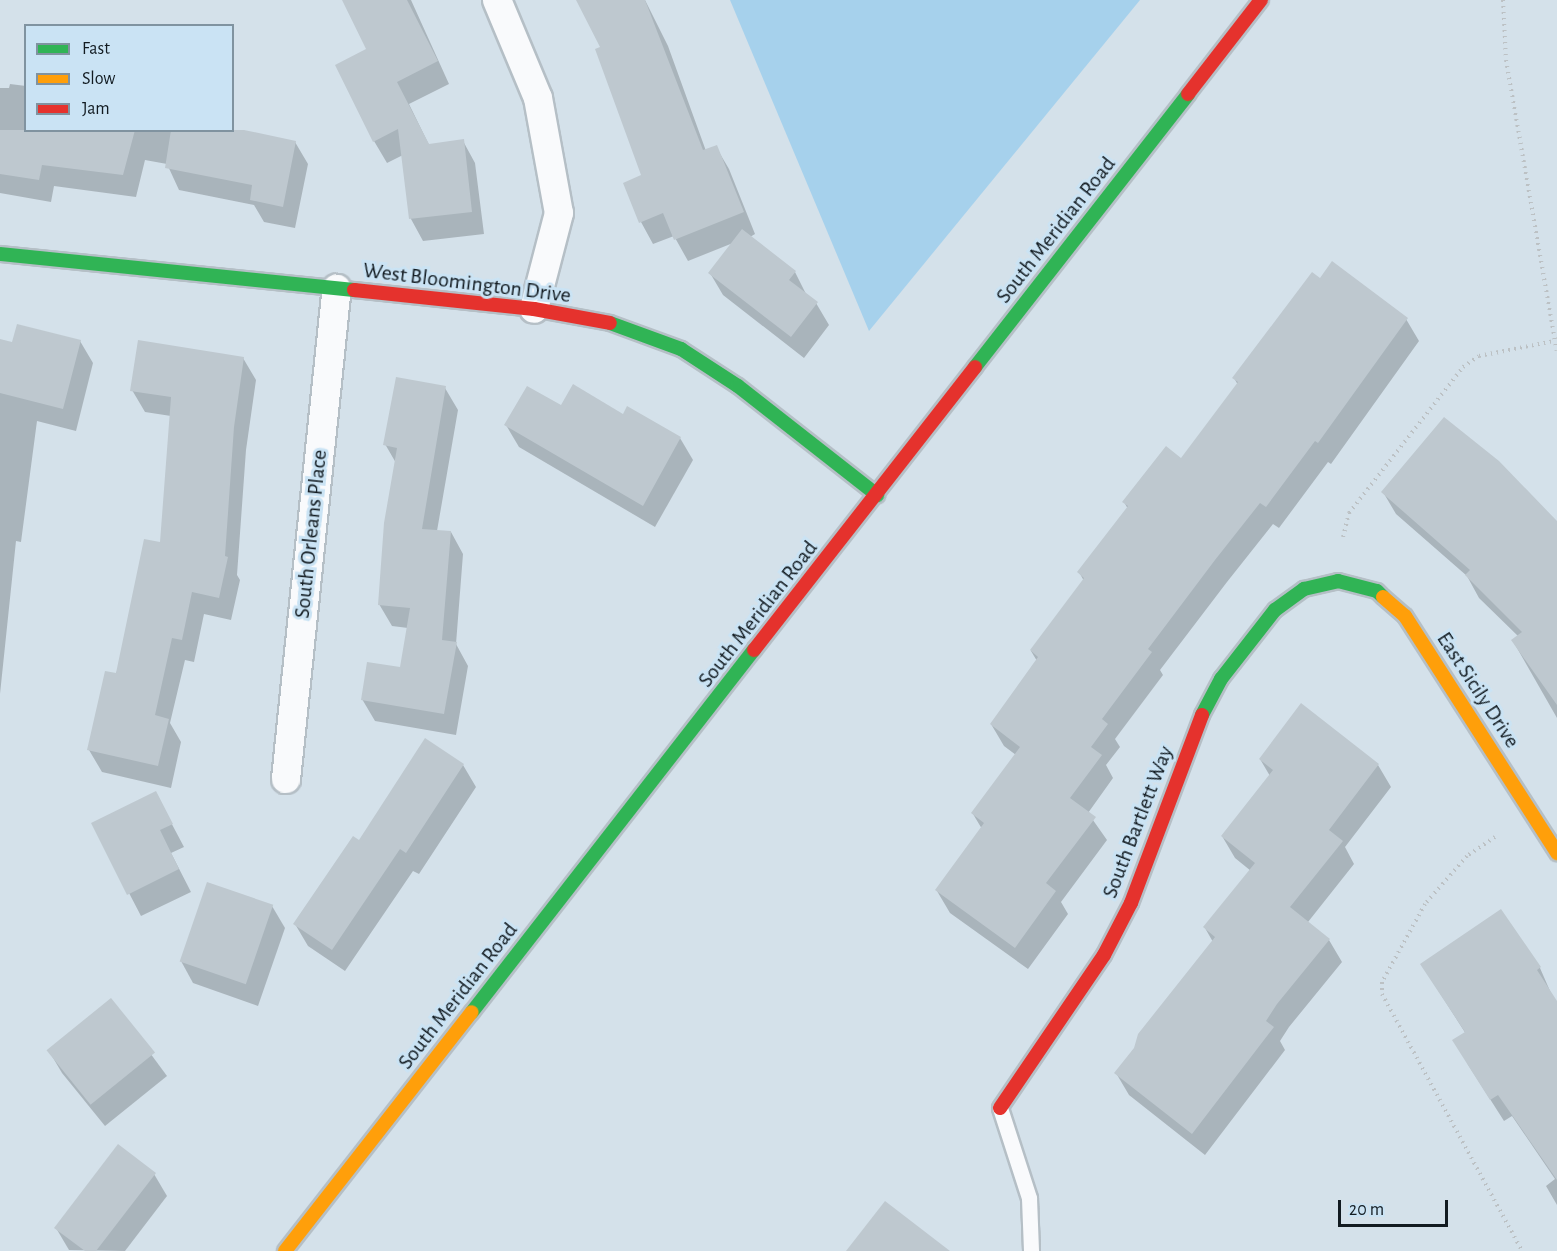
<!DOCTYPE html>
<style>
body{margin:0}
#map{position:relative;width:1557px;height:1251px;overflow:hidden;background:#d4e1ea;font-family:"Alegreya Sans",sans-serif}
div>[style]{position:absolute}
.green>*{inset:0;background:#a6d1ec}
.shadow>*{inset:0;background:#0003}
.building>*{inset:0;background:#bec8cf;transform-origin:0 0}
.path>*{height:4px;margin-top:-2px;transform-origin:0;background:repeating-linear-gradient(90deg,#bcc1c4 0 1.5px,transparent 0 6px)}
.roads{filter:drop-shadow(2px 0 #b5bfc6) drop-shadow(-2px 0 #b5bfc6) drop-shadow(0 2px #b5bfc6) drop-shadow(0 -2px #b5bfc6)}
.lane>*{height:15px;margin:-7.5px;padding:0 7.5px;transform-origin:7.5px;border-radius:7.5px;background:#f9fafc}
.street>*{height:28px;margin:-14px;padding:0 14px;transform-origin:14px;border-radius:14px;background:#f9fafc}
.fast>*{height:14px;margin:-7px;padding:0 7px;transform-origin:7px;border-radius:7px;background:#30b455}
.slow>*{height:14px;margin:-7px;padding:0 7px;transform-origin:7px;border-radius:7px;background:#ff9f0a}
.jam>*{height:14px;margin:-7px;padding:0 7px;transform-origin:7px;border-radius:7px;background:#e5322d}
span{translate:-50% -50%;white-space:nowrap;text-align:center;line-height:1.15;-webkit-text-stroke:6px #cae3f4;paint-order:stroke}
.street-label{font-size:22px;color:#121b21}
.legend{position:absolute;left:24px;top:24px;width:210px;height:108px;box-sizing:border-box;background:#cae3f4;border:2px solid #8093a0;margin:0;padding:8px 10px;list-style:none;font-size:18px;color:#121b21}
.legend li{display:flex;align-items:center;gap:12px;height:30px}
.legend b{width:30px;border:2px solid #8093a0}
.scale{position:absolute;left:1338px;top:1200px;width:110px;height:27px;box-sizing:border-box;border:3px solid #121b21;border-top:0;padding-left:8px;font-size:18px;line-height:21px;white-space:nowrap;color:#121b21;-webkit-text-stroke:4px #cae3f4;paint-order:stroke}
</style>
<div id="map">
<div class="green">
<div style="clip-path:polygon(730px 0,1140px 0,869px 331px)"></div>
</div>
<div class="shadow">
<div style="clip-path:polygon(344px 0,411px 0,449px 84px,409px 104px,429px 145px,463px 141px,475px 163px,484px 234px,423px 241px,411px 219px,403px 155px,387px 163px,374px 141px,368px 50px)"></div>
<div style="clip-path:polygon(578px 0,645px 0,668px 46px,706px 151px,716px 147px,729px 169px,755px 234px,750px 237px,795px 272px,807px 296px,816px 303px,829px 325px,804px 358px,723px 295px,710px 273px,733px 243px,688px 261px,674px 236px,653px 244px,641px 222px,643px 176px,602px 48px)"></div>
<div style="clip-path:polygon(10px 84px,26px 86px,26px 130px,232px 130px,295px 142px,308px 164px,295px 228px,264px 222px,254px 205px,179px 190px,167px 164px,145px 160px,136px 197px,54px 186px,51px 202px,0 193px,0 88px,9px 88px)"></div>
<div style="clip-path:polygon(1320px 280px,1406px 319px,1419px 341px,1331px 464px,1328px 462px,1279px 528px,1273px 524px,1227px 582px,1160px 670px,1163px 675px,1115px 739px,1120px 747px,1106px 765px,1113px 778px,1088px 813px,1107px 840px,1061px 902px,1068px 914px,1028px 969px,950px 913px,937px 891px,982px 829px,973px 814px,1016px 755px,1004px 746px,991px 724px,1037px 661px,1031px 651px,1084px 581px,1079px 572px,1128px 509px,1124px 502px,1181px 460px,1238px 385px,1234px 378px)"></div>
<div style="clip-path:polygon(80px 341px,93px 363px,76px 431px,37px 421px,21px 542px,16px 541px,0 694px,0 343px)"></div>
<div style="clip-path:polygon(243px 358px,256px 380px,246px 450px,237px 575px,240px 580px,231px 620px,204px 614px,194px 662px,185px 660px,170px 723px,181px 742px,171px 788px,102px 772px,89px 750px,162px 544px,171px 416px,145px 412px,132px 390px)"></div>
<div style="clip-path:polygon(445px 388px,458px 410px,437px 531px,451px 532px,463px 554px,456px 644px,468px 666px,456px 735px,375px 721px,362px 699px,401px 669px,408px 628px,392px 626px,379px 604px,396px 463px,385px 444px)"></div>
<div style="clip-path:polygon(561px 407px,623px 416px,680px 438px,693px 460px,655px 527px,519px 447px,506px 425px)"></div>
<div style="clip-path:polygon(1383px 492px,1557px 523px,1557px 718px,1513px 641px,1519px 637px,1479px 598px,1467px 576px,1396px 514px)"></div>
<div style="clip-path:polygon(1260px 759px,1378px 765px,1391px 787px,1345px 847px,1354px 864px,1308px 922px,1329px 940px,1342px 962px,1289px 1027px,1280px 1041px,1285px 1050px,1205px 1155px,1129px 1095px,1116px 1073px,1213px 942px,1205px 928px,1251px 871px,1235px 858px,1222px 836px,1270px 776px)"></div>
<div style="clip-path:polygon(463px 765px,476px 787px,419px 874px,413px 871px,345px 971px,308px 946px,295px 924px,359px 842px)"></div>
<div style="clip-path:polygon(166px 813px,184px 847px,171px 853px,191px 892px,141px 916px,93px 824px)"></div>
<div style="clip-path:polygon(272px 906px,285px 928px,258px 1006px,193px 983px,181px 961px)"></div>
<div style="clip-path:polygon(1501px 911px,1540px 968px,1557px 1007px,1557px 1205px,1546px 1186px,1555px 1179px,1512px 1116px,1504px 1121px,1467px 1063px,1466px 1034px,1422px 965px)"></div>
<div style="clip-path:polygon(111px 1000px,167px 1076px,105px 1126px,62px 1073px,49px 1051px)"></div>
<div style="clip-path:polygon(154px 1174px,167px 1196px,125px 1251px,69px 1250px,56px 1228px)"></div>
</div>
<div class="building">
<div style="clip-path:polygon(342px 0,407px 0,438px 61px,397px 82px,429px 144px,464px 139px,472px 212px,409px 219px,398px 129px,373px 142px,335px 65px,366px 49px)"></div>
<div style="clip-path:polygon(576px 0,645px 0,703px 150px,717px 145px,744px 212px,674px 240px,663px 213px,639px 223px,623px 183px,641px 175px,595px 49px,600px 47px)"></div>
<div style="clip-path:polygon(0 130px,135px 130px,123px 175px,42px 165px,39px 180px,0 174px)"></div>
<div style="clip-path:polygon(171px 130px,244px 130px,296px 141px,283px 207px,250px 200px,252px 185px,165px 168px)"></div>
<div style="clip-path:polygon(742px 229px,796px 271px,789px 280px,818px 302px,791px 337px,708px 273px)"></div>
<div style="clip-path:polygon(1332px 261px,1408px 318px,1318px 443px,1315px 441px,1266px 507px,1260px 503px,1215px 560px,1148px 649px,1152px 652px,1102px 719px,1108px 724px,1091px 747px,1102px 755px,1070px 798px,1096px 817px,1046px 883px,1056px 891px,1015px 948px,935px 890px,984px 823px,971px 813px,1020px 747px,990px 724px,1038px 657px,1030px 650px,1084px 578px,1077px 572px,1128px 506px,1122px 502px,1166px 446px,1181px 458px,1238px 382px,1232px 378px,1312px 272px,1320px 278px)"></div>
<div style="clip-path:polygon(17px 324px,81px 340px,63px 409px,0 393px,0 339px,12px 342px)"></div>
<div style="clip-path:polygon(138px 340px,244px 357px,234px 427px,225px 556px,228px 557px,219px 598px,192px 592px,182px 640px,172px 638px,155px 715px,169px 719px,158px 766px,87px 750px,105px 671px,116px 673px,144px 539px,160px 542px,171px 397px,130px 391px)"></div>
<div style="clip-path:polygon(396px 377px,446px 386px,422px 529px,451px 531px,442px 640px,457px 642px,444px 714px,361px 700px,367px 662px,400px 667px,410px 608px,378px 605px,384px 523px,397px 448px,383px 445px)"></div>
<div style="clip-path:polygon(573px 384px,623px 414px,627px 406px,681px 437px,643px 506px,504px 425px,527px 386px,561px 405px)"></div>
<div style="clip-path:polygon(1444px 417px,1499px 461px,1557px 521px,1557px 705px,1511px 640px,1522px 632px,1465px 575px,1470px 570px,1381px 492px)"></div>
<div style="clip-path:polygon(1301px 703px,1379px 764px,1329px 830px,1343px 841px,1290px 907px,1330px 939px,1277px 1004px,1266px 1021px,1274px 1027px,1192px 1134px,1114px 1073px,1134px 1048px,1138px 1034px,1215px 937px,1203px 927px,1255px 863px,1221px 836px,1273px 770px,1259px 759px)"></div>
<div style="clip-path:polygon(425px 738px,464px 764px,406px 853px,400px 849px,332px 950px,293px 924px,353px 836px,359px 840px)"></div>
<div style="clip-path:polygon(156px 791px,173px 824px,160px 830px,179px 869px,127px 895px,91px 823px)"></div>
<div style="left:207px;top:882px;width:70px;height:84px;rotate:19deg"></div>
<div style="clip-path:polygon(1501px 909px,1541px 967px,1537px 970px,1557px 1001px,1557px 1180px,1498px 1095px,1490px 1100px,1452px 1040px,1465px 1032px,1420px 964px)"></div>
<div style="left:111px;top:998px;width:70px;height:83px;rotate:51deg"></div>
<div style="clip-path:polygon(118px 1144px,156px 1173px,96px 1251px,85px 1251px,54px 1228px)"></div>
<div style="clip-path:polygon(885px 1201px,950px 1251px,846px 1251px)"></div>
</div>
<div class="path">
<div style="left:1503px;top:0;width:60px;rotate:87.1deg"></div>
<div style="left:1506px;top:60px;width:295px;rotate:80.1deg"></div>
<div style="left:1343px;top:537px;width:25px;rotate:-76deg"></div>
<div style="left:1349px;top:513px;width:185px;rotate:-52deg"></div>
<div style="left:1463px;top:367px;width:19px;rotate:-35deg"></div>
<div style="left:1479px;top:356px;width:76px;rotate:-11.3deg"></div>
<div style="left:1495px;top:837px;width:34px;rotate:146deg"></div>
<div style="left:1467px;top:856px;width:64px;rotate:131.2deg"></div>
<div style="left:1425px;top:904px;width:89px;rotate:118.9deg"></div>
<div style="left:1382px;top:982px;width:12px;rotate:90deg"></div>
<div style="left:1382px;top:994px;width:293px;rotate:61.4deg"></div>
</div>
<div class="roads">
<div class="lane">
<div style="left:1000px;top:1108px;width:95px;rotate:72.1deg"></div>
<div style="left:1029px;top:1198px;width:53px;rotate:87.8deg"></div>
</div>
<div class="street">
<div style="left:497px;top:0;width:106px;rotate:67.3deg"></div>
<div style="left:538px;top:98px;width:117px;rotate:79.7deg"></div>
<div style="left:559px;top:213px;width:99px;rotate:104.6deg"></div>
<div style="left:286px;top:779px;width:493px;rotate:-84.1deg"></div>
</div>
<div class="fast">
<div style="left:0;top:254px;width:356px;rotate:5.8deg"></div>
<div style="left:610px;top:323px;width:76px;rotate:20.1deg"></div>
<div style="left:681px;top:349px;width:68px;rotate:33deg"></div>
<div style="left:738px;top:386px;width:177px;rotate:38.1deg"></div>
<div style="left:975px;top:367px;width:346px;rotate:-52deg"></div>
<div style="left:1202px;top:715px;width:41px;rotate:-62.2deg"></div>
<div style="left:1221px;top:679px;width:88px;rotate:-52deg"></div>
<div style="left:1275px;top:610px;width:36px;rotate:-36deg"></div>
<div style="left:1304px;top:589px;width:35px;rotate:-13deg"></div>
<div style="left:1338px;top:581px;width:40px;rotate:14.4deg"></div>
<div style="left:1377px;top:591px;width:8px;rotate:45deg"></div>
<div style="left:472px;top:1012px;width:459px;rotate:-52.1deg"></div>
</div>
<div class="slow">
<div style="left:1383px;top:597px;width:29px;rotate:41deg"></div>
<div style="left:1405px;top:616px;width:282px;rotate:57.3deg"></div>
<div style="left:285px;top:1251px;width:303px;rotate:-52deg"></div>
</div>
<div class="jam">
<div style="left:1188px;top:94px;width:119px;rotate:-52.2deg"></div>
<div style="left:354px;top:290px;width:181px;rotate:6deg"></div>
<div style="left:534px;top:309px;width:77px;rotate:10.4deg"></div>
<div style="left:754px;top:650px;width:359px;rotate:-52deg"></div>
<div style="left:1000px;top:1108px;width:185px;rotate:-55.8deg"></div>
<div style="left:1104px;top:955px;width:59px;rotate:-62.6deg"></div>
<div style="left:1131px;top:903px;width:201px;rotate:-69.3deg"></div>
</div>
</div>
<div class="street-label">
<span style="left:1056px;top:230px;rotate:-52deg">South Meridian Road</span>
<span style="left:467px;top:283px;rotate:7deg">West Bloomington Drive</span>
<span style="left:311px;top:534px;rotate:-84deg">South Orleans Place</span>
<span style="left:758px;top:614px;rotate:-52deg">South Meridian Road</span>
<span style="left:1478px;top:690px;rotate:57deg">East Sicily Drive</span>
<span style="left:1138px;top:822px;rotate:-69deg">South Bartlett Way</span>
<span style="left:458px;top:996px;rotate:-52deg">South Meridian Road</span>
</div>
<ul class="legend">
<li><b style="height:8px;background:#30b455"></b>Fast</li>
<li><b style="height:8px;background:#ff9f0a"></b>Slow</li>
<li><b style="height:8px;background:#e5322d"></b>Jam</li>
</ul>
<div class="scale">20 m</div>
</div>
